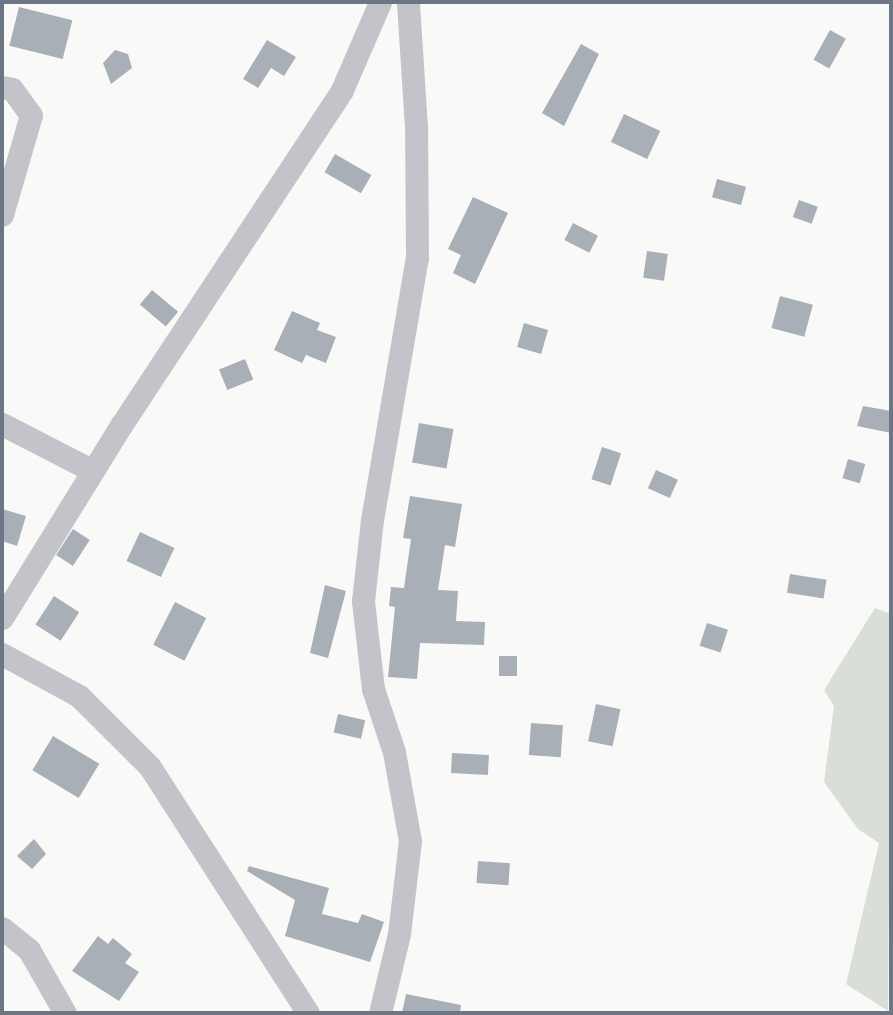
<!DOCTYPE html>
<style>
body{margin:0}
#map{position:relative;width:893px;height:1015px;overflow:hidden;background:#f9faf8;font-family:Raleway,sans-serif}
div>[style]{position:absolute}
.green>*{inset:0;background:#d9ded8}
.building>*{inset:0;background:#a9afb6;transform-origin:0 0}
.minor>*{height:23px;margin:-11.5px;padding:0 11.5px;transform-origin:11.5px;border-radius:11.5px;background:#c2c4c9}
span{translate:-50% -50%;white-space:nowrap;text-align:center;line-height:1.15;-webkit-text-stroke:7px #fff;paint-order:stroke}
.frame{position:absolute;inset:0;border:4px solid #6d7685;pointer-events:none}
</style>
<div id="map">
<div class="green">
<div style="clip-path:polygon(875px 608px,891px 614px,888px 1011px,846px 984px,879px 843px,858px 829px,824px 782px,834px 706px,824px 690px)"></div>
</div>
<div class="building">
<div style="left:19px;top:7px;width:55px;height:40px;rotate:14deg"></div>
<div style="left:830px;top:30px;width:18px;height:34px;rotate:29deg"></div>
<div style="clip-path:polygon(267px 40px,296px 57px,284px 76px,271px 68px,258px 88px,243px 79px)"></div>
<div style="clip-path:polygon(581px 44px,599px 54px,564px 126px,542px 113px)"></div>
<div style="clip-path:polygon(115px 50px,128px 54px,132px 68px,111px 84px,103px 63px)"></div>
<div style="left:624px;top:114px;width:40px;height:31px;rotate:25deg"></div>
<div style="left:335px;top:154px;width:42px;height:21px;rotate:30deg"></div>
<div style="left:717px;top:179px;width:30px;height:19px;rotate:15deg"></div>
<div style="clip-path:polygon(473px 197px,508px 213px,475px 284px,453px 273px,461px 255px,448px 249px)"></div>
<div style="left:799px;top:200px;width:20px;height:18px;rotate:20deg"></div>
<div style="left:573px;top:223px;width:28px;height:19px;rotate:27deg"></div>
<div style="left:647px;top:251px;width:21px;height:27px;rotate:8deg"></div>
<div style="left:152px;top:290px;width:34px;height:19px;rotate:40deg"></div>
<div style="left:780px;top:296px;width:34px;height:33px;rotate:15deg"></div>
<div style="clip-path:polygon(292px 311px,320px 323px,317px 330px,336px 337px,326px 363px,306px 355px,302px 363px,274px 350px)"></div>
<div style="left:524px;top:323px;width:25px;height:25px;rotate:16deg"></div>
<div style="left:245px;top:359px;width:22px;height:28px;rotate:68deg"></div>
<div style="clip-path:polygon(863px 406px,891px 411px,891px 433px,857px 426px)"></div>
<div style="left:419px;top:423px;width:35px;height:40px;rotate:10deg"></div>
<div style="left:602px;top:447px;width:20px;height:34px;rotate:18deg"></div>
<div style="left:848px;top:459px;width:18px;height:20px;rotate:16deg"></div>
<div style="left:656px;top:470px;width:24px;height:20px;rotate:24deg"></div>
<div style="clip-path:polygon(410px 496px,462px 504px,455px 547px,445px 545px,438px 590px,458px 591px,456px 621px,485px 622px,484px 645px,420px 643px,417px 679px,388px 677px,395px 607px,389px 606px,391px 587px,404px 588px,411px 539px,403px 538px)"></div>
<div style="clip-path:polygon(2px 509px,26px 516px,17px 546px,2px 541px)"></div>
<div style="left:73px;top:529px;width:20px;height:31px;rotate:33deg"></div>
<div style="left:140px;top:532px;width:38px;height:32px;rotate:25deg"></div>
<div style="left:790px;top:574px;width:37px;height:19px;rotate:9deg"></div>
<div style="clip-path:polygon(325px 585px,346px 591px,328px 658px,310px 653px)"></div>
<div style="left:54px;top:596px;width:30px;height:34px;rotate:33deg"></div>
<div style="left:175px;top:602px;width:35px;height:48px;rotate:27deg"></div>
<div style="left:707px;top:623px;width:22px;height:24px;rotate:18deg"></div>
<div style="left:499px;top:656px;width:18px;height:20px"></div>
<div style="left:596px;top:704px;width:25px;height:38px;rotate:12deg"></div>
<div style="left:338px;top:714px;width:28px;height:19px;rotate:13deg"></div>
<div style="left:531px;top:723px;width:32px;height:32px;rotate:4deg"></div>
<div style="left:53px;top:736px;width:54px;height:40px;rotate:31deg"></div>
<div style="left:452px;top:753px;width:37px;height:20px;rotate:3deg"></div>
<div style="clip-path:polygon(34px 839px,46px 854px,32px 869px,17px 856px)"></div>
<div style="left:478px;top:861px;width:32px;height:22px;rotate:4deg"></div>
<div style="clip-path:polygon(249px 866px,329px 888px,322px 914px,358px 923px,362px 914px,384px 922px,370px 962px,285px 936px,295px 900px,247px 871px)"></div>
<div style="clip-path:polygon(98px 936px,108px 944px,113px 938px,132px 954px,125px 963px,139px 972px,119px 1001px,72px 971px)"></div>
<div style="clip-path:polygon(406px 994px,461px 1005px,460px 1013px,402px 1013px)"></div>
</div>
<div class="minor">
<div style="left:2px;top:87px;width:10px;rotate:11deg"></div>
<div style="left:12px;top:89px;width:32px;rotate:54deg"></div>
<div style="left:31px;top:115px;width:104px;rotate:106.2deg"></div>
<div style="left:2px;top:424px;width:102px;rotate:27.3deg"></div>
<div style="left:2px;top:618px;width:228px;rotate:-58.3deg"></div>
<div style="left:122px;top:424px;width:400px;rotate:-56.6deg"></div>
<div style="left:342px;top:90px;width:96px;rotate:-66.6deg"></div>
<div style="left:2px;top:654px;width:88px;rotate:28.6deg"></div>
<div style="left:79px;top:696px;width:100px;rotate:45deg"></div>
<div style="left:150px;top:767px;width:292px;rotate:57.3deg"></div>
<div style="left:2px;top:928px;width:35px;rotate:39deg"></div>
<div style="left:29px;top:950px;width:73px;rotate:60.3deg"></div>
<div style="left:380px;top:1013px;width:81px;rotate:-76.5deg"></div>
<div style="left:399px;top:934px;width:94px;rotate:-83.3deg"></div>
<div style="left:410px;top:841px;width:90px;rotate:-100.2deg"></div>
<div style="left:394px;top:752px;width:66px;rotate:-108.4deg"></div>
<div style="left:373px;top:689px;width:89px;rotate:-96.5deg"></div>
<div style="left:363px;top:601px;width:81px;rotate:-83.7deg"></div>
<div style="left:372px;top:520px;width:266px;rotate:-80.3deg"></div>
<div style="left:417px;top:258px;width:131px;rotate:-90.4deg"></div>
<div style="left:416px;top:127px;width:125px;rotate:-93.7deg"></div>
</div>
<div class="frame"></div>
</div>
